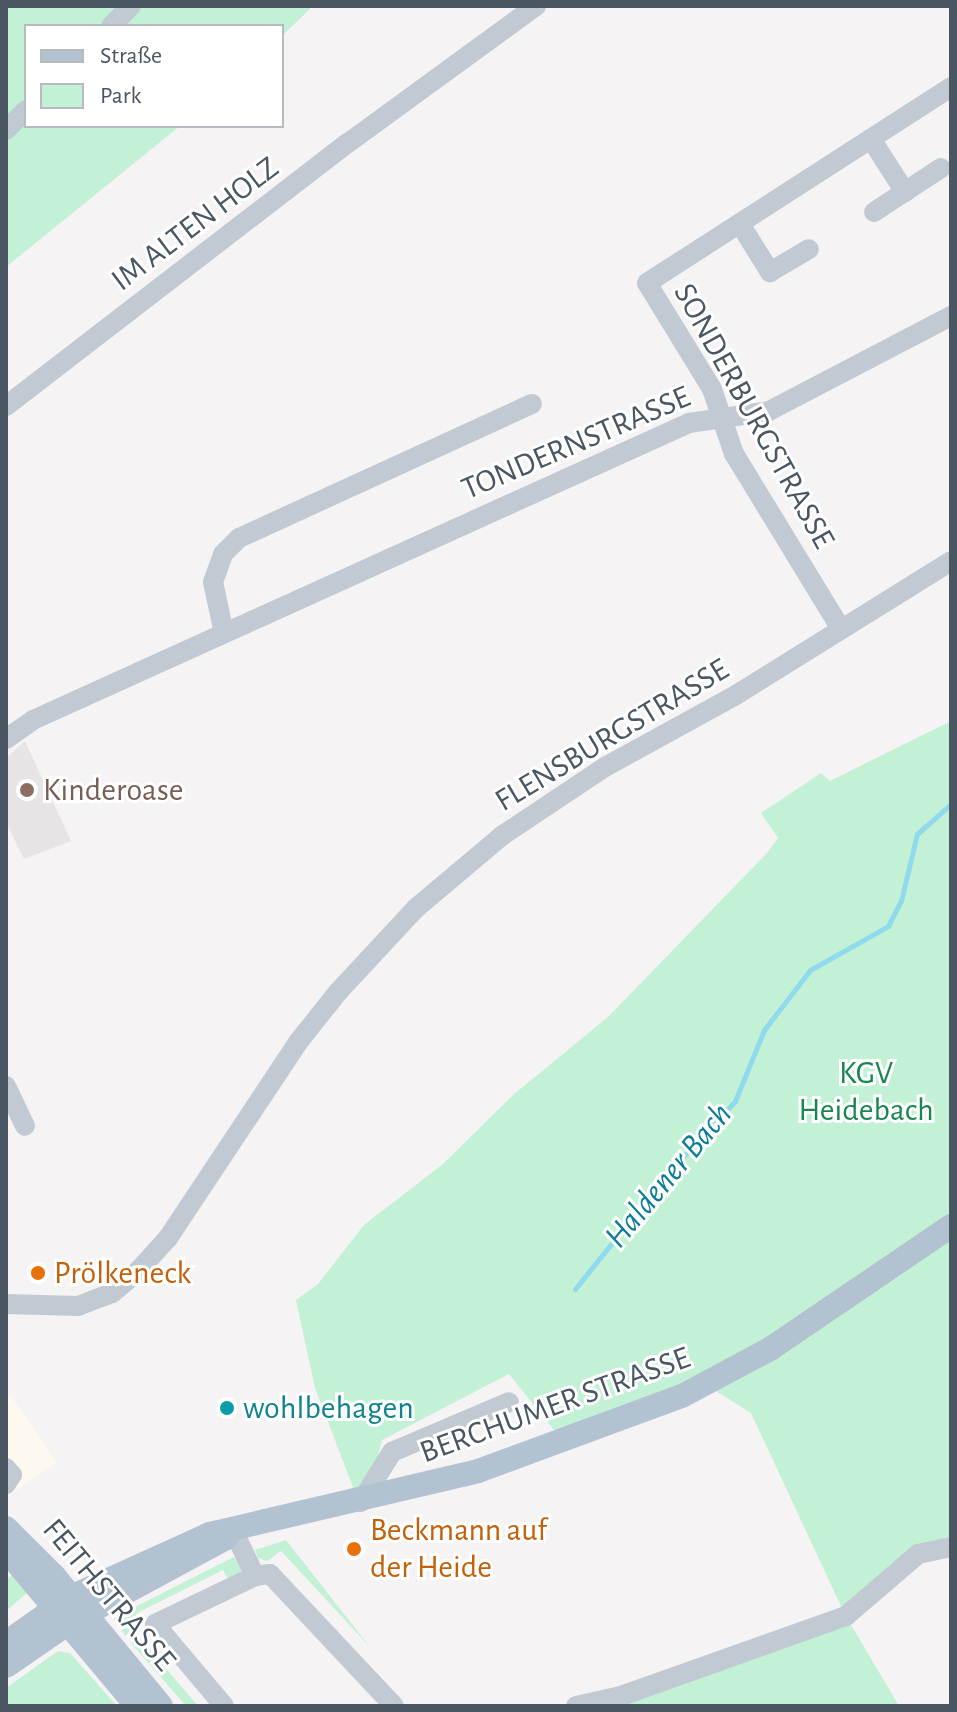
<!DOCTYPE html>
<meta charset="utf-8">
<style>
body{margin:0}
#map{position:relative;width:957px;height:1712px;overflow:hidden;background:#f5f3f3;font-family:"Alegreya Sans",sans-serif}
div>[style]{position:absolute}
.commercial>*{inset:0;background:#fdf9ef}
.education>*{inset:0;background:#e6e4e5}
.green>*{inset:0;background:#c3f1d5}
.stream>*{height:5px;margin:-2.5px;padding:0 2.5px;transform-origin:2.5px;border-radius:2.5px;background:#90daee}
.minor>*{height:20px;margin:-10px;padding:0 10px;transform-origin:10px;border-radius:10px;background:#c1cad2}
.major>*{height:24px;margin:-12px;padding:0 12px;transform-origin:12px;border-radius:12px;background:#b3c2d1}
.dots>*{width:22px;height:22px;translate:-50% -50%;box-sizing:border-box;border:4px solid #fff;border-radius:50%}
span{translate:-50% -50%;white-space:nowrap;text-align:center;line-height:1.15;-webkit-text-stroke:6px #fff;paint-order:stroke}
.street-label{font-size:32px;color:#4a5661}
.education-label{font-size:32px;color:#785e54}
.left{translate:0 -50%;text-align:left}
.park-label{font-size:32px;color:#17864f}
.food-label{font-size:32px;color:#c56008}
.culture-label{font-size:32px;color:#0d838f}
.water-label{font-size:34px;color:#0c7c9b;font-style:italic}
.frame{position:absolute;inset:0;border:8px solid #4a5661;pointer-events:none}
.legend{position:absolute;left:24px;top:24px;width:260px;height:104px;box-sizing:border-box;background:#fff;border:2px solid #b7bbc0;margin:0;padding:10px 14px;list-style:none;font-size:24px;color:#4a5661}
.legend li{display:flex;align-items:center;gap:16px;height:40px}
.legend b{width:40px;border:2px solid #b7bbc0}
</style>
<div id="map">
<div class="commercial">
<div style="clip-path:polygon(10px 1395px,57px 1462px,8px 1496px,6px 1398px)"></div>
</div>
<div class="education">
<div style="clip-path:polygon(25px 741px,71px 841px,24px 859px,6px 822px,6px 758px)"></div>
</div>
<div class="green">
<div style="clip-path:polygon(6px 6px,313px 6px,282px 36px,282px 26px,26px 26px,26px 126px,180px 126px,6px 267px)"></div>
<div style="clip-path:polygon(951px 721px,951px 1555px,921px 1561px,847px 1618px,899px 1706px,576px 1706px,846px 1617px,751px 1413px,697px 1379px,558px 1435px,509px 1374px,382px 1440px,375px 1469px,356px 1495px,315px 1388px,296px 1300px,318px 1284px,364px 1225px,443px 1164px,513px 1095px,608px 1017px,767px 853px,778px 838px,761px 813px,821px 773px,830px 781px)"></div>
<div style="clip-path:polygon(286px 1540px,370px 1647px,281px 1551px,267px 1561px,258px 1558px,255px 1550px)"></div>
<div style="clip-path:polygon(234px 1557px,242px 1570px,237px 1575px,228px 1579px,223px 1570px,137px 1613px,130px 1624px,132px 1631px,126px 1636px,122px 1631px,123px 1613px)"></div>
<div style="clip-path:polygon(13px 1574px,27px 1593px,6px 1611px,6px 1580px)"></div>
<div style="clip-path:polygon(138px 1636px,198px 1706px,186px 1706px,131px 1643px)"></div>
<div style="clip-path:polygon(58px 1651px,70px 1653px,117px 1706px,6px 1706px,6px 1688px)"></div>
</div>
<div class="stream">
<div style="left:575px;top:1289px;width:147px;rotate:-51.3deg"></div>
<div style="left:667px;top:1174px;width:100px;rotate:-47deg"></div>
<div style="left:735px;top:1101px;width:77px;rotate:-67.8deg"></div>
<div style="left:764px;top:1030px;width:76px;rotate:-52.5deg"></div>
<div style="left:810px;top:970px;width:90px;rotate:-29.4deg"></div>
<div style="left:888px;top:926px;width:28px;rotate:-63deg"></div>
<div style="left:901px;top:901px;width:69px;rotate:-76.6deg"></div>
<div style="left:917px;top:834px;width:45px;rotate:-41.4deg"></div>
</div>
<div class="minor">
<div style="left:111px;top:26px;width:28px;rotate:-45deg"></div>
<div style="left:6px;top:130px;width:28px;rotate:-45deg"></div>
<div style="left:871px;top:139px;width:63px;rotate:57.3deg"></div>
<div style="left:874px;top:212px;width:80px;rotate:-33.3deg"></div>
<div style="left:740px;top:224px;width:57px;rotate:58deg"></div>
<div style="left:770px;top:272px;width:45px;rotate:-30.5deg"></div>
<div style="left:6px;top:406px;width:431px;rotate:-37.6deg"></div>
<div style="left:348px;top:143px;width:233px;rotate:-36.1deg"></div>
<div style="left:841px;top:629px;width:205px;rotate:-121.4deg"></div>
<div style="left:734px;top:454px;width:69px;rotate:-108.7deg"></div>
<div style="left:712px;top:389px;width:124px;rotate:-121.5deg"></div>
<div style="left:647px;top:283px;width:362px;rotate:-32.8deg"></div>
<div style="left:224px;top:633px;width:52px;rotate:-102.2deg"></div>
<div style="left:213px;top:582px;width:30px;rotate:-70deg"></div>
<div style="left:223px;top:554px;width:23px;rotate:-45deg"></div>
<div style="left:239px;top:538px;width:322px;rotate:-24.6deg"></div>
<div style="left:6px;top:739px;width:33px;rotate:-35deg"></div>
<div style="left:33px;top:720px;width:720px;rotate:-24.36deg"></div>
<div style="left:689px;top:423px;width:81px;rotate:-8.5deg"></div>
<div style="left:769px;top:411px;width:205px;rotate:-27.6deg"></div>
<div style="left:6px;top:1086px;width:44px;rotate:64.6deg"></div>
<div style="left:6px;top:1304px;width:72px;rotate:1.6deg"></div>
<div style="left:78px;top:1306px;width:36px;rotate:-21deg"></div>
<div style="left:112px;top:1293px;width:35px;rotate:-40deg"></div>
<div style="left:139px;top:1270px;width:43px;rotate:-47.8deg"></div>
<div style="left:168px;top:1238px;width:237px;rotate:-56.4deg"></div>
<div style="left:299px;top:1041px;width:63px;rotate:-51.5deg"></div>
<div style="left:338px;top:992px;width:113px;rotate:-47.1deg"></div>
<div style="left:415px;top:909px;width:115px;rotate:-40.1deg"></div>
<div style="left:503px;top:835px;width:123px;rotate:-33.7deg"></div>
<div style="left:605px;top:767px;width:149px;rotate:-28.8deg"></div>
<div style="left:736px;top:695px;width:253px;rotate:-31.9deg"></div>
<div style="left:6px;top:1468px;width:9px;rotate:49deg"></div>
<div style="left:12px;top:1475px;width:11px;rotate:124deg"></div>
<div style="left:361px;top:1502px;width:59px;rotate:-58.2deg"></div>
<div style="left:392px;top:1452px;width:127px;rotate:-23.1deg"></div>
<div style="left:234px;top:1532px;width:49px;rotate:64.5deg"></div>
<div style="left:255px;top:1576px;width:15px;rotate:-8deg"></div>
<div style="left:270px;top:1574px;width:181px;rotate:46.8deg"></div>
<div style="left:224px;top:1706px;width:107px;rotate:-130.1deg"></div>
<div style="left:155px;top:1624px;width:111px;rotate:-25.6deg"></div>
<div style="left:576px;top:1706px;width:46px;rotate:-12.5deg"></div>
<div style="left:621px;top:1696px;width:239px;rotate:-19.6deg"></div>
<div style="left:846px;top:1616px;width:95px;rotate:-40.7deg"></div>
<div style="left:918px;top:1554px;width:34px;rotate:-12deg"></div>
</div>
<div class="major">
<div style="left:6px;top:1528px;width:68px;rotate:45deg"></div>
<div style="left:54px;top:1576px;width:168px;rotate:50.5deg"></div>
<div style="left:6px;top:1550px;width:204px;rotate:50deg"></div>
<div style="left:6px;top:1643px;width:80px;rotate:-35.3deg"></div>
<div style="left:71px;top:1597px;width:153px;rotate:-24.4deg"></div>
<div style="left:210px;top:1534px;width:275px;rotate:-13.2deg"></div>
<div style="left:478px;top:1471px;width:217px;rotate:-20.2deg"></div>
<div style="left:682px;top:1396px;width:100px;rotate:-28.1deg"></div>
<div style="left:770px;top:1349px;width:219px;rotate:-34.2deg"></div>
<div style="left:6px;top:1666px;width:74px;rotate:-34.5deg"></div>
<div style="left:67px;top:1624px;width:181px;rotate:-28.4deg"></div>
</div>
<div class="dots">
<div style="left:27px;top:790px;background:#8d6e63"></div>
<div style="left:38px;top:1273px;background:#e8710a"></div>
<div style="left:227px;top:1408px;background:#0f9aa8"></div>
<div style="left:354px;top:1549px;background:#e8710a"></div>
</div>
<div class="street-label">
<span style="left:195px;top:224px;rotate:-37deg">IM ALTEN HOLZ</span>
<span style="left:754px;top:416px;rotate:61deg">SONDERBURGSTRASSE</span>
<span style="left:576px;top:443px;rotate:-23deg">TONDERNSTRASSE</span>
<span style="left:612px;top:735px;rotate:-31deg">FLENSBURGSTRASSE</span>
<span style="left:555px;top:1405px;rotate:-20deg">BERCHUMER STRASSE</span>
<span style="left:109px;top:1595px;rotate:50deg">FEITHSTRASSE</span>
</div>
<div class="education-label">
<span class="left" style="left:43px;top:790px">Kinderoase</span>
</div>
<div class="park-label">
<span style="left:866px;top:1092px">KGV<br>Heidebach</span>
</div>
<div class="food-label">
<span class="left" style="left:54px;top:1273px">Prölkeneck</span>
<span class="left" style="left:370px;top:1549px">Beckmann auf<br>der Heide</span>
</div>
<div class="culture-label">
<span class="left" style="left:243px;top:1408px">wohlbehagen</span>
</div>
<div class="water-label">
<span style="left:669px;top:1176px;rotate:-50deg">Haldener Bach</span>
</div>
<div class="frame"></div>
<ul class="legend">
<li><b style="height:10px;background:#b3c2d1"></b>Straße</li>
<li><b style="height:22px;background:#c3f1d5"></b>Park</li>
</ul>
</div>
